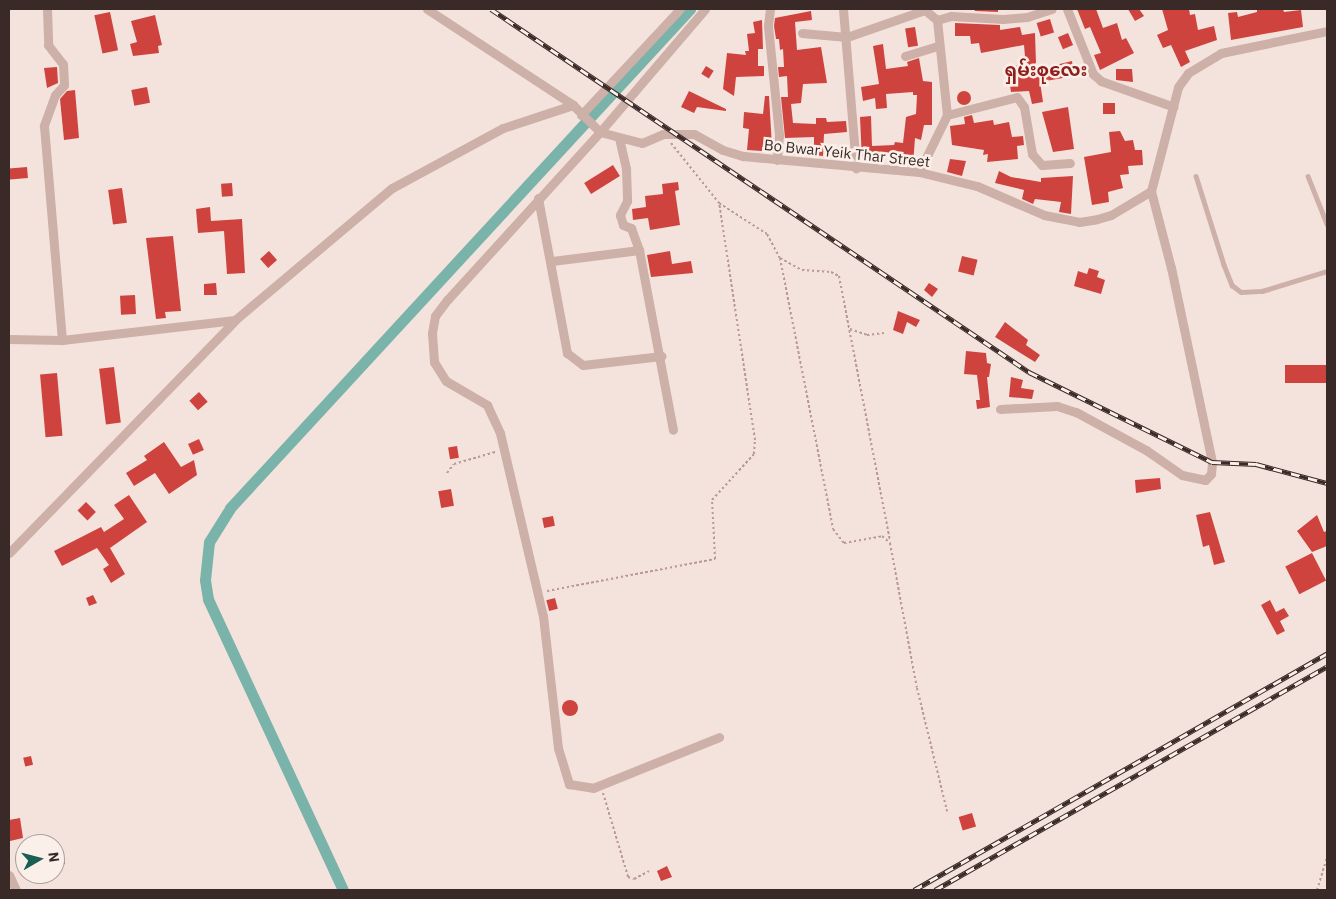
<!DOCTYPE html>
<meta charset="utf-8">
<style>
body{margin:0}
#map{position:relative;width:1336px;height:899px;overflow:hidden;background:#f4e3dc;font-family:"IBM Plex Sans","Noto Sans Myanmar",sans-serif}
div>[style]{position:absolute}
.canal>*{height:11px;margin:-5.5px;padding:0 5.5px;transform-origin:5.5px;border-radius:5.5px;background:#79b3a9}
.building>*{inset:0;background:#cf433f;transform-origin:0 0}
.round{border-radius:50%}
.path>*{height:2px;margin-top:-1px;transform-origin:0;background:repeating-linear-gradient(90deg,#b99991 0 2.5px,transparent 0 5px)}
.lane>*{height:4.5px;margin:-2.25px;padding:0 2.25px;transform-origin:2.25px;border-radius:2.25px;background:#cdb0a7}
.street>*{height:9px;margin:-4.5px;padding:0 4.5px;transform-origin:4.5px;border-radius:4.5px;background:#cdb0a7}
.rail>*{height:5px;margin-top:-2.5px;transform-origin:0;background:repeating-linear-gradient(90deg,#fbefe9 0 9px,#392a28 0 18px);box-sizing:border-box;border-block:1px solid #392a28}
span{translate:-50% -50%;white-space:nowrap;text-align:center;line-height:1.15;-webkit-text-stroke:5px #fbefe9;paint-order:stroke}
.street-label{font-size:15px;color:#392a28}
.quarter-label{font-size:18px;color:#8e1d1b;font-weight:700}
.frame{position:absolute;inset:0;border:10px solid #392a28;pointer-events:none}
.north{position:absolute;left:15px;top:834px;width:50px;height:50px;box-sizing:border-box;background:#fbefe9;border:1px solid #ada09c;border-radius:50%;rotate:82deg;font-size:14px;font-weight:700;line-height:20px;text-align:center;color:#392a28}
.north::after{content:'';display:block;margin:auto;width:18px;height:22px;background:#1a5e54;clip-path:polygon(50% 0,100% 100%,50% 72%,0 100%)}
</style>
<div id="map">
<div class="canal">
<div style="left:343px;top:890px;width:321px;rotate:-114.9deg"></div>
<div style="left:208px;top:599px;width:19px;rotate:-99deg"></div>
<div style="left:205px;top:580px;width:38px;rotate:-84deg"></div>
<div style="left:209px;top:542px;width:40px;rotate:-58deg"></div>
<div style="left:230px;top:508px;width:679px;rotate:-47.33deg"></div>
</div>
<div class="building">
<div style="clip-path:polygon(974px 9px,998px 9px,998px 12px,975px 11px)"></div>
<div style="clip-path:polygon(1077px 9px,1096px 9px,1103px 28px,1117px 23px,1122px 40px,1126px 38px,1134px 53px,1100px 70px,1094px 55px,1101px 53px,1090px 27px,1085px 29px)"></div>
<div style="clip-path:polygon(1128px 9px,1139px 9px,1144px 16px,1135px 21px)"></div>
<div style="clip-path:polygon(1162px 9px,1189px 9px,1190px 15px,1195px 14px,1198px 30px,1214px 26px,1217px 40px,1185px 51px,1190px 62px,1181px 67px,1171px 45px,1163px 48px,1157px 35px,1168px 30px)"></div>
<div style="clip-path:polygon(1257px 9px,1283px 9px,1284px 12px,1301px 10px,1303px 27px,1231px 40px,1228px 13px,1237px 12px,1238px 17px,1257px 12px)"></div>
<div style="clip-path:polygon(811px 11px,812px 20px,795px 22px,797px 50px,821px 47px,827px 83px,803px 84px,801px 103px,791px 104px,793px 123px,816px 124px,816px 118px,826px 118px,827px 122px,846px 121px,847px 132px,824px 134px,823px 156px,814px 155px,814px 137px,785px 138px,781px 97px,788px 97px,787px 76px,779px 77px,778px 67px,784px 67px,783px 49px,780px 50px,779px 39px,776px 39px,774px 26px,775px 18px)"></div>
<div style="left:110px;top:12px;width:39px;height:16px;rotate:78deg"></div>
<div style="clip-path:polygon(155px 15px,162px 45px,158px 46px,159px 53px,133px 56px,130px 44px,137px 42px,131px 21px)"></div>
<div style="left:1050px;top:19px;width:14px;height:14px;rotate:73deg"></div>
<div style="clip-path:polygon(762px 20px,763px 49px,758px 49px,758px 66px,764px 66px,764px 76px,736px 77px,734px 96px,723px 89px,727px 53px,746px 55px,745px 51px,749px 51px,747px 34px,755px 33px,753px 22px)"></div>
<div style="clip-path:polygon(955px 23px,1000px 25px,1000px 30px,1020px 27px,1022px 35px,1035px 33px,1036px 63px,1026px 68px,1024px 45px,981px 53px,979px 43px,971px 44px,970px 36px,955px 36px)"></div>
<div style="left:915px;top:27px;width:19px;height:10px;rotate:81deg"></div>
<div style="left:1068px;top:33px;width:13px;height:11px;rotate:67deg"></div>
<div style="clip-path:polygon(883px 44px,886px 69px,908px 66px,907px 62px,919px 58px,923px 81px,932px 82px,932px 125px,924px 125px,921px 140px,915px 138px,913px 165px,891px 163px,891px 155px,873px 155px,871px 161px,862px 161px,860px 117px,871px 116px,872px 146px,894px 145px,895px 142px,903px 143px,906px 117px,916px 114px,917px 95px,913px 95px,913px 92px,886px 94px,887px 108px,876px 109px,875px 98px,863px 101px,861px 87px,879px 84px,873px 46px)"></div>
<div style="clip-path:polygon(1072px 61px,1074px 76px,1040px 82px,1043px 102px,1032px 104px,1029px 91px,1011px 92px,1007px 67px,1022px 65px,1031px 71px)"></div>
<div style="left:706px;top:66px;width:9px;height:9px;rotate:32deg"></div>
<div style="clip-path:polygon(57px 67px,58px 83px,47px 88px,44px 68px)"></div>
<div style="clip-path:polygon(1116px 69px,1132px 69px,1133px 82px,1116px 80px)"></div>
<div style="left:147px;top:87px;width:16px;height:16px;rotate:79deg"></div>
<div style="clip-path:polygon(75px 90px,79px 138px,64px 140px,60px 99px,67px 91px)"></div>
<div style="clip-path:polygon(689px 91px,726px 109px,726px 111px,697px 107px,694px 113px,681px 107px)"></div>
<div class="round" style="left:957px;top:91px;width:14px;height:14px"></div>
<div style="clip-path:polygon(765px 96px,769px 96px,772px 147px,762px 147px,762px 151px,747px 150px,749px 129px,743px 128px,744px 112px,763px 114px)"></div>
<div style="left:1103px;top:103px;width:12px;height:11px"></div>
<div style="clip-path:polygon(1068px 107px,1074px 149px,1053px 152px,1042px 112px)"></div>
<div style="clip-path:polygon(972px 115px,974px 123px,993px 120px,994px 125px,1009px 122px,1012px 137px,1023px 136px,1024px 145px,1017px 146px,1018px 159px,987px 162px,988px 154px,983px 155px,984px 150px,952px 145px,950px 126px,965px 124px,964px 117px)"></div>
<div style="clip-path:polygon(1120px 131px,1125px 141px,1133px 140px,1135px 150px,1142px 150px,1143px 165px,1128px 166px,1129px 174px,1120px 175px,1123px 188px,1108px 192px,1109px 202px,1092px 205px,1084px 157px,1111px 152px,1109px 132px)"></div>
<div style="clip-path:polygon(950px 159px,966px 161px,962px 176px,947px 172px)"></div>
<div style="left:613px;top:165px;width:13px;height:34px;rotate:58deg"></div>
<div style="left:27px;top:167px;width:11px;height:18px;rotate:85deg"></div>
<div style="clip-path:polygon(999px 171px,1011px 177px,1041px 182px,1041px 178px,1073px 176px,1071px 214px,1059px 212px,1061px 202px,1035px 199px,1033px 204px,1022px 199px,1024px 190px,995px 183px)"></div>
<div style="clip-path:polygon(678px 182px,679px 190px,675px 191px,680px 225px,650px 230px,648px 218px,633px 220px,632px 209px,646px 207px,645px 196px,663px 194px,662px 184px)"></div>
<div style="left:232px;top:183px;width:13px;height:11px;rotate:86deg"></div>
<div style="left:122px;top:188px;width:35px;height:14px;rotate:82deg"></div>
<div style="clip-path:polygon(210px 207px,211px 221px,242px 219px,245px 273px,227px 274px,224px 231px,198px 233px,196px 209px)"></div>
<div style="clip-path:polygon(173px 236px,181px 311px,165px 312px,166px 318px,156px 319px,146px 238px)"></div>
<div style="left:269px;top:251px;width:12px;height:12px;rotate:48deg"></div>
<div style="clip-path:polygon(670px 251px,672px 264px,691px 261px,693px 273px,651px 277px,647px 255px)"></div>
<div style="left:962px;top:256px;width:16px;height:16px;rotate:14deg"></div>
<div style="clip-path:polygon(1089px 268px,1099px 271px,1097px 277px,1105px 280px,1101px 294px,1074px 286px,1078px 271px,1087px 274px)"></div>
<div style="clip-path:polygon(216px 283px,217px 295px,204px 295px,204px 284px)"></div>
<div style="clip-path:polygon(929px 283px,938px 289px,932px 297px,924px 290px)"></div>
<div style="left:135px;top:295px;width:19px;height:15px;rotate:87deg"></div>
<div style="clip-path:polygon(898px 311px,920px 320px,916px 327px,907px 322px,903px 334px,893px 330px)"></div>
<div style="clip-path:polygon(1005px 322px,1028px 340px,1026px 345px,1040px 355px,1035px 362px,995px 337px)"></div>
<div style="clip-path:polygon(966px 351px,986px 353px,987px 363px,991px 364px,989px 377px,987px 377px,990px 407px,977px 409px,976px 400px,980px 400px,977px 375px,964px 374px)"></div>
<div style="left:1327px;top:365px;width:18px;height:42px;rotate:90deg"></div>
<div style="left:114px;top:367px;width:56px;height:15px;rotate:83deg"></div>
<div style="left:57px;top:373px;width:63px;height:17px;rotate:85deg"></div>
<div style="clip-path:polygon(1011px 377px,1023px 380px,1021px 388px,1034px 390px,1032px 399px,1009px 397px)"></div>
<div style="left:199px;top:392px;width:13px;height:13px;rotate:48deg"></div>
<div style="left:199px;top:439px;width:12px;height:12px;rotate:66deg"></div>
<div style="clip-path:polygon(164px 442px,181px 467px,194px 460px,197px 475px,169px 494px,155px 473px,134px 486px,126px 473px,147px 460px,144px 456px)"></div>
<div style="left:457px;top:446px;width:12px;height:9px;rotate:81deg"></div>
<div style="clip-path:polygon(1160px 478px,1161px 489px,1136px 493px,1135px 480px)"></div>
<div style="left:451px;top:489px;width:17px;height:13px;rotate:80deg"></div>
<div style="clip-path:polygon(129px 495px,147px 522px,110px 548px,125px 574px,111px 583px,103px 569px,109px 565px,97px 548px,62px 566px,54px 551px,101px 527px,104px 532px,124px 519px,114px 505px)"></div>
<div style="left:86px;top:502px;width:14px;height:12px;rotate:45deg"></div>
<div style="clip-path:polygon(1210px 512px,1225px 562px,1214px 565px,1209px 545px,1203px 547px,1196px 515px)"></div>
<div style="clip-path:polygon(1317px 515px,1324px 532px,1327px 531px,1327px 546px,1312px 552px,1297px 531px)"></div>
<div style="left:553px;top:516px;width:10px;height:11px;rotate:79deg"></div>
<div style="left:1312px;top:553px;width:31px;height:30px;rotate:63deg"></div>
<div style="clip-path:polygon(93px 595px,97px 603px,89px 606px,86px 598px)"></div>
<div style="left:555px;top:598px;width:11px;height:9px;rotate:75deg"></div>
<div style="clip-path:polygon(1270px 600px,1276px 612px,1284px 608px,1289px 616px,1280px 621px,1285px 631px,1277px 635px,1261px 605px)"></div>
<div class="round" style="left:562px;top:700px;width:16px;height:16px"></div>
<div style="left:31px;top:756px;width:9px;height:8px;rotate:77deg"></div>
<div style="left:972px;top:813px;width:14px;height:14px;rotate:73deg"></div>
<div style="clip-path:polygon(20px 818px,23px 838px,10px 841px,9px 820px)"></div>
<div style="clip-path:polygon(63px 852px,65px 864px,55px 866px,55px 853px)"></div>
<div style="clip-path:polygon(667px 866px,672px 877px,661px 881px,657px 871px)"></div>
</div>
<div class="path">
<div style="left:671px;top:143px;width:77px;rotate:51.3deg"></div>
<div style="left:719px;top:203px;width:57px;rotate:32.9deg"></div>
<div style="left:767px;top:234px;width:27px;rotate:62deg"></div>
<div style="left:780px;top:258px;width:276px;rotate:78.9deg"></div>
<div style="left:833px;top:529px;width:18px;rotate:52deg"></div>
<div style="left:844px;top:543px;width:39px;rotate:-10deg"></div>
<div style="left:882px;top:536px;width:11px;rotate:41deg"></div>
<div style="left:890px;top:543px;width:147px;rotate:79.5deg"></div>
<div style="left:917px;top:688px;width:127px;rotate:76.3deg"></div>
<div style="left:780px;top:258px;width:25px;rotate:29deg"></div>
<div style="left:802px;top:270px;width:29px;rotate:4deg"></div>
<div style="left:831px;top:272px;width:9px;rotate:27deg"></div>
<div style="left:839px;top:276px;width:269px;rotate:79.1deg"></div>
<div style="left:850px;top:329px;width:18px;rotate:19deg"></div>
<div style="left:867px;top:335px;width:17px;rotate:-7deg"></div>
<div style="left:447px;top:473px;width:11px;rotate:-52deg"></div>
<div style="left:454px;top:464px;width:43px;rotate:-16.3deg"></div>
<div style="left:547px;top:591px;width:171px;rotate:-10.8deg"></div>
<div style="left:715px;top:559px;width:59px;rotate:-92.9deg"></div>
<div style="left:712px;top:500px;width:62px;rotate:-47.6deg"></div>
<div style="left:754px;top:454px;width:14px;rotate:-86deg"></div>
<div style="left:755px;top:440px;width:240px;rotate:-98.6deg"></div>
<div style="left:603px;top:793px;width:88px;rotate:73.4deg"></div>
<div style="left:628px;top:877px;width:6px;rotate:18deg"></div>
<div style="left:634px;top:879px;width:17px;rotate:-28deg"></div>
<div style="left:1317px;top:890px;width:34px;rotate:-73deg"></div>
</div>
<div class="lane">
<div style="left:1196px;top:176px;width:93px;rotate:72.5deg"></div>
<div style="left:1224px;top:265px;width:22px;rotate:68deg"></div>
<div style="left:1232px;top:285px;width:11px;rotate:38deg"></div>
<div style="left:1241px;top:292px;width:21px;rotate:-3deg"></div>
<div style="left:1262px;top:291px;width:68px;rotate:-17.1deg"></div>
<div style="left:1308px;top:176px;width:52px;rotate:68.4deg"></div>
</div>
<div class="street">
<div style="left:47px;top:9px;width:36px;rotate:88deg"></div>
<div style="left:48px;top:45px;width:24px;rotate:52deg"></div>
<div style="left:63px;top:64px;width:21px;rotate:87deg"></div>
<div style="left:64px;top:85px;width:13px;rotate:132deg"></div>
<div style="left:55px;top:95px;width:33px;rotate:110deg"></div>
<div style="left:44px;top:126px;width:215px;rotate:85.2deg"></div>
<div style="left:427px;top:9px;width:175px;rotate:33.3deg"></div>
<div style="left:705px;top:9px;width:162px;rotate:130.5deg"></div>
<div style="left:600px;top:132px;width:227px;rotate:132.3deg"></div>
<div style="left:447px;top:300px;width:20px;rotate:127deg"></div>
<div style="left:435px;top:316px;width:17px;rotate:100deg"></div>
<div style="left:432px;top:333px;width:29px;rotate:86deg"></div>
<div style="left:434px;top:362px;width:22px;rotate:58deg"></div>
<div style="left:446px;top:381px;width:48px;rotate:30.3deg"></div>
<div style="left:487px;top:405px;width:31px;rotate:65deg"></div>
<div style="left:500px;top:433px;width:188px;rotate:76.8deg"></div>
<div style="left:543px;top:616px;width:133px;rotate:83.5deg"></div>
<div style="left:558px;top:748px;width:38px;rotate:73deg"></div>
<div style="left:569px;top:784px;width:24px;rotate:9deg"></div>
<div style="left:593px;top:788px;width:136px;rotate:-22deg"></div>
<div style="left:770px;top:9px;width:17px;rotate:97deg"></div>
<div style="left:768px;top:26px;width:110px;rotate:84.2deg"></div>
<div style="left:779px;top:135px;width:25px;rotate:95deg"></div>
<div style="left:843px;top:9px;width:160px;rotate:85.3deg"></div>
<div style="left:1067px;top:9px;width:70px;rotate:68.2deg"></div>
<div style="left:1093px;top:74px;width:11px;rotate:41deg"></div>
<div style="left:1101px;top:81px;width:77px;rotate:19.6deg"></div>
<div style="left:802px;top:33px;width:45px;rotate:5.1deg"></div>
<div style="left:847px;top:37px;width:83px;rotate:-19.1deg"></div>
<div style="left:925px;top:10px;width:16px;rotate:40deg"></div>
<div style="left:905px;top:56px;width:34px;rotate:-17deg"></div>
<div style="left:581px;top:115px;width:145px;rotate:-47deg"></div>
<div style="left:947px;top:115px;width:72px;rotate:-14.4deg"></div>
<div style="left:1017px;top:97px;width:12px;rotate:55deg"></div>
<div style="left:1024px;top:107px;width:48px;rotate:80.3deg"></div>
<div style="left:1032px;top:154px;width:15px;rotate:48deg"></div>
<div style="left:1042px;top:165px;width:28px;rotate:-4deg"></div>
<div style="left:619px;top:138px;width:32px;rotate:77deg"></div>
<div style="left:626px;top:169px;width:32px;rotate:88deg"></div>
<div style="left:627px;top:201px;width:16px;rotate:117deg"></div>
<div style="left:620px;top:215px;width:10px;rotate:73deg"></div>
<div style="left:623px;top:225px;width:9px;rotate:21deg"></div>
<div style="left:631px;top:228px;width:23px;rotate:70deg"></div>
<div style="left:639px;top:250px;width:183px;rotate:79.3deg"></div>
<div style="left:919px;top:172px;width:64px;rotate:-63.8deg"></div>
<div style="left:947px;top:115px;width:96px;rotate:-96deg"></div>
<div style="left:937px;top:20px;width:15px;rotate:-16deg"></div>
<div style="left:951px;top:16px;width:52px;rotate:3.3deg"></div>
<div style="left:1003px;top:19px;width:24px;rotate:-5deg"></div>
<div style="left:1027px;top:17px;width:26px;rotate:-18deg"></div>
<div style="left:538px;top:198px;width:158px;rotate:79.4deg"></div>
<div style="left:567px;top:353px;width:20px;rotate:37deg"></div>
<div style="left:583px;top:365px;width:79px;rotate:-6.6deg"></div>
<div style="left:552px;top:261px;width:88px;rotate:-7.2deg"></div>
<div style="left:9px;top:339px;width:53px;rotate:1.1deg"></div>
<div style="left:62px;top:340px;width:174px;rotate:-6.6deg"></div>
<div style="left:235px;top:320px;width:205px;rotate:-40.1deg"></div>
<div style="left:392px;top:188px;width:126px;rotate:-28.4deg"></div>
<div style="left:503px;top:128px;width:74px;rotate:-18.2deg"></div>
<div style="left:573px;top:105px;width:38px;rotate:45deg"></div>
<div style="left:600px;top:132px;width:43px;rotate:14.7deg"></div>
<div style="left:642px;top:143px;width:23px;rotate:-23deg"></div>
<div style="left:663px;top:134px;width:31px"></div>
<div style="left:694px;top:134px;width:33px;rotate:29deg"></div>
<div style="left:723px;top:150px;width:21px;rotate:17deg"></div>
<div style="left:743px;top:156px;width:177px;rotate:5.2deg"></div>
<div style="left:919px;top:172px;width:60px;rotate:13.6deg"></div>
<div style="left:977px;top:186px;width:73px;rotate:23.4deg"></div>
<div style="left:1044px;top:215px;width:36px;rotate:11deg"></div>
<div style="left:1079px;top:222px;width:18px;rotate:-9deg"></div>
<div style="left:1097px;top:219px;width:15px;rotate:-16deg"></div>
<div style="left:1111px;top:215px;width:47px;rotate:-31deg"></div>
<div style="left:1151px;top:191px;width:107px;rotate:-75.4deg"></div>
<div style="left:1178px;top:87px;width:17px;rotate:-54deg"></div>
<div style="left:1188px;top:73px;width:39px;rotate:-31deg"></div>
<div style="left:1221px;top:53px;width:108px;rotate:-11.7deg"></div>
<div style="left:1000px;top:409px;width:57px;rotate:-3deg"></div>
<div style="left:1057px;top:406px;width:20px;rotate:18deg"></div>
<div style="left:1076px;top:412px;width:80px;rotate:28.5deg"></div>
<div style="left:1146px;top:450px;width:44px;rotate:34.8deg"></div>
<div style="left:1182px;top:475px;width:24px;rotate:12deg"></div>
<div style="left:1205px;top:480px;width:8px;rotate:-45deg"></div>
<div style="left:1211px;top:474px;width:12px;rotate:-85deg"></div>
<div style="left:1212px;top:462px;width:198px;rotate:-101.9deg"></div>
<div style="left:1171px;top:268px;width:80px;rotate:-104.6deg"></div>
<div style="left:9px;top:553px;width:324px;rotate:-45.8deg"></div>
<div style="left:9px;top:875px;width:17px;rotate:65deg"></div>
</div>
<div class="rail">
<div style="left:491px;top:9px;width:649px;rotate:34.01deg"></div>
<div style="left:1029px;top:372px;width:204px;rotate:26.2deg"></div>
<div style="left:1212px;top:462px;width:44px;rotate:2.6deg"></div>
<div style="left:1256px;top:464px;width:73px;rotate:15deg"></div>
<div style="left:914px;top:890px;width:476px;rotate:-29.8deg"></div>
<div style="left:935px;top:890px;width:451px;rotate:-29.7deg"></div>
</div>
<div class="street-label">
<span style="left:847px;top:153px;rotate:6deg">Bo Bwar Yeik Thar Street</span>
</div>
<div class="quarter-label">
<span style="left:1046px;top:70px">ရှမ်းစုလေး</span>
</div>
<div class="frame"></div>
<div class="north">N</div>
</div>
